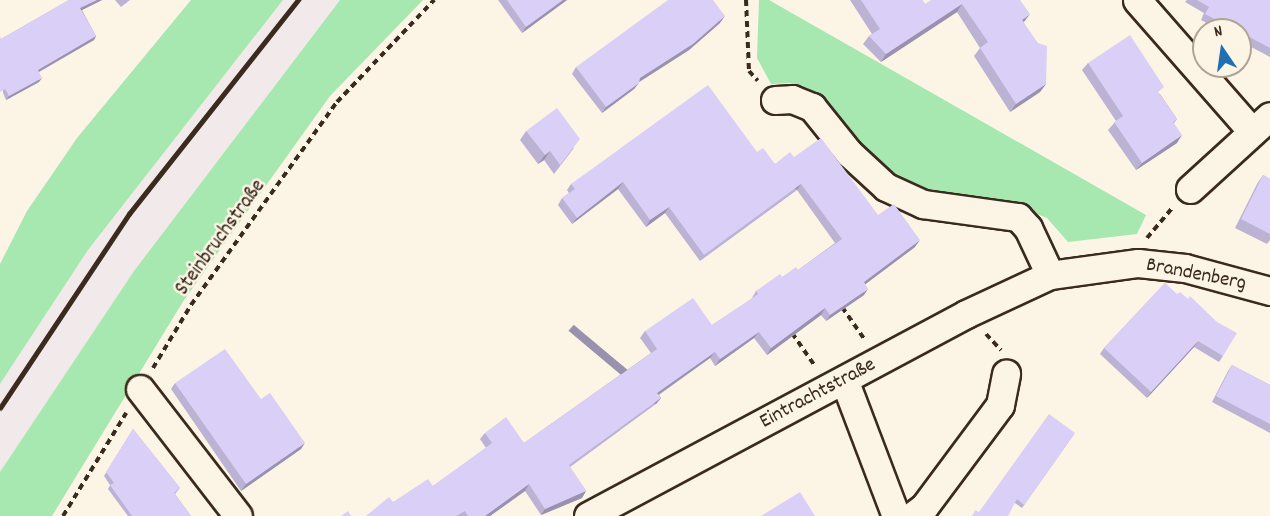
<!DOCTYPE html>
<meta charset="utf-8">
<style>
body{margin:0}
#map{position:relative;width:1270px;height:516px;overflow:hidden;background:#fcf5e5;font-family:Dekko,sans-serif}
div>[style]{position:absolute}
.built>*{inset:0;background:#f2eaea}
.green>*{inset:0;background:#a7e7b0}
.path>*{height:4px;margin-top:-2px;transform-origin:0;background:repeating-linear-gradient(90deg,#3b2a1e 0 6px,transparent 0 10.5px)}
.roads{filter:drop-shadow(2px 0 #3b2a1e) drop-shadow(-2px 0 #3b2a1e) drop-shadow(0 2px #3b2a1e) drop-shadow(0 -2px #3b2a1e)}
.minor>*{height:27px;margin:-13.5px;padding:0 13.5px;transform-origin:13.5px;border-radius:13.5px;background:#fcf5e5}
.rail>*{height:4.5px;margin:-2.25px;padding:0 2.25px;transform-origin:2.25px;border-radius:2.25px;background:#3b2a1e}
.wall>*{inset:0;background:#bbb2d4}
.shaded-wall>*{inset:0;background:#9991ad;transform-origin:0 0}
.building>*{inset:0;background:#dacff7}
span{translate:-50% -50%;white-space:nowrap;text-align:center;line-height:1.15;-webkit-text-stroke:5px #fcf5e5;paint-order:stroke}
.street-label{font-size:21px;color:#3b2a1e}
.north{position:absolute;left:1192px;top:18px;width:60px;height:60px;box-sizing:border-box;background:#fcf5e5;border:2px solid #afa495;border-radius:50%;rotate:347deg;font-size:16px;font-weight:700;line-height:24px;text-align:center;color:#3b2a1e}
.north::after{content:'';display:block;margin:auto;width:21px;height:27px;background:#1f6fb2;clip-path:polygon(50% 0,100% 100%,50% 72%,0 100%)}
</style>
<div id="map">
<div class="built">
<div style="clip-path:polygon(283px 0,340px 0,134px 271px,0 472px,0 384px,88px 250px)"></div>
</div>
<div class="green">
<div style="clip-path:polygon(191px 0,283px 0,88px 250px,0 384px,0 264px,27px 211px,77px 138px)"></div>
<div style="clip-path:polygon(340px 0,423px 0,330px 96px,184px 300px,52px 516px,0 516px,0 472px,134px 271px)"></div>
<div style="clip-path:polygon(759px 0,769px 0,1146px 215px,1137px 234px,1068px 242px,1047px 218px,1006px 202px,930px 194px,902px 182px,849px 135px,817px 94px,790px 83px,771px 84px,757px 58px)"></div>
</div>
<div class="path">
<div style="left:746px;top:0;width:71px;rotate:87.6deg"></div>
<div style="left:749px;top:71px;width:13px;rotate:48deg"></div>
<div style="left:1147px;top:238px;width:40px;rotate:-50deg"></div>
<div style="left:842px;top:307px;width:40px;rotate:55.1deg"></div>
<div style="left:792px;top:333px;width:40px;rotate:55.1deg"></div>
<div style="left:986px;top:334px;width:22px;rotate:47deg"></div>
<div style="left:153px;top:368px;width:74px;rotate:-58.9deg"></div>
<div style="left:191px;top:305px;width:250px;rotate:-54.3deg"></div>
<div style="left:337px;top:102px;width:141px;rotate:-46.4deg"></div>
<div style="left:63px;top:516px;width:121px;rotate:-58.5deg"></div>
</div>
<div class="roads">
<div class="minor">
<div style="left:1137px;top:0;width:173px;rotate:48.8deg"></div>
<div style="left:775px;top:100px;width:17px;rotate:-3deg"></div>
<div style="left:792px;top:99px;width:22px;rotate:22deg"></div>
<div style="left:812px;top:107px;width:59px;rotate:51.2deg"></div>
<div style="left:849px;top:153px;width:50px;rotate:42.6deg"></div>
<div style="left:886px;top:187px;width:41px;rotate:24.7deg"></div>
<div style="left:923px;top:204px;width:96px;rotate:7.8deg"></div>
<div style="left:1018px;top:217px;width:15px;rotate:48deg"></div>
<div style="left:1028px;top:228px;width:52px;rotate:64.9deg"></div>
<div style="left:1190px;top:189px;width:108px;rotate:-42.4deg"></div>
<div style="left:845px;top:382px;width:143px;rotate:69.2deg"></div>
<div style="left:140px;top:389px;width:160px;rotate:52.3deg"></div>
<div style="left:588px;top:516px;width:429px;rotate:-28.1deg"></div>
<div style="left:966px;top:314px;width:93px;rotate:-24.9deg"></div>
<div style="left:1050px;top:275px;width:89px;rotate:-7.8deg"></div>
<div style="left:1138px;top:263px;width:47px;rotate:6.1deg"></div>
<div style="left:1185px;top:268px;width:88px;rotate:15.1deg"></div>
<div style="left:912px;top:516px;width:15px;rotate:-37deg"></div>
<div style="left:924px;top:507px;width:127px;rotate:-53.3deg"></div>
<div style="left:1000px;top:405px;width:32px;rotate:-79deg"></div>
</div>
</div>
<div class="rail">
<div style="left:0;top:408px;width:233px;rotate:-56.4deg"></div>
<div style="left:129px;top:214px;width:273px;rotate:-51.7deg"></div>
</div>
<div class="wall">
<div style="clip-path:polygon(69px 0,102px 0,82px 10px,96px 36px,94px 40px,39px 72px,39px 82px,6px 100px,3px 93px,1px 39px)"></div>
<div style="clip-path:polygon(115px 0,130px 0,121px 7px)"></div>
<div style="clip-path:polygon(498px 0,567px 0,522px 33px)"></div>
<div style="clip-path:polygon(850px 0,922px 0,925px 4px,1020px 0,1024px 23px,1046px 84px,1040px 92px,1010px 112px,974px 56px,980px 48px,957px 12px,881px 62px,863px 44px,869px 36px,872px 34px)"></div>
<div style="clip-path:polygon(1187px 0,1270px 0,1270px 57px,1240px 41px,1240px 30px,1220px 30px,1201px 20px,1204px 13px,1185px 2px)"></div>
<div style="clip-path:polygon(720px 23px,689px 50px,639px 82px,634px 89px,602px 113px,572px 74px,576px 67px)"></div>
<div style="clip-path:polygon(1088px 63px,1160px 94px,1177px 119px,1174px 123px,1177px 143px,1136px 170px,1108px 130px,1116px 121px,1082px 70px)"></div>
<div style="clip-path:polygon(526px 131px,574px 148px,554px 174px,544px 160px,538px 164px,520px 140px)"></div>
<div style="clip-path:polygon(757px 152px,775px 164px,794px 157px,878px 215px,915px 247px,865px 284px,864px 295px,826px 321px,821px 315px,767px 355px,754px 338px,715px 366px,710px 358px,659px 395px,661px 398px,656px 404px,570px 467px,586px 491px,582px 498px,541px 515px,525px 491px,490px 516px,366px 516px,393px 502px,433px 486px,486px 448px,480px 439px,485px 433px,524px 443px,651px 353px,640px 338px,645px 331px,712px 325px,752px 299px,752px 298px,756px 291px,782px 277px,798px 270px,835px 243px,797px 190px,700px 261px,665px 213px,646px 227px,618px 189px,572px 224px,558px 205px,562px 198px,569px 193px,567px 190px,571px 184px)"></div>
<div style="clip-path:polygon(1263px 175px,1270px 179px,1270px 240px,1267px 244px,1235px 228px,1257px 184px)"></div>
<div style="clip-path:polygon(1165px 283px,1223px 356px,1219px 362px,1194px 347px,1147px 398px,1100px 354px,1104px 348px)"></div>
<div style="clip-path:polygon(1232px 365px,1270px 385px,1270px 433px,1212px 402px,1228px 371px)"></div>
<div style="clip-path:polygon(175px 383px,261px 399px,301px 449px,241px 491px,171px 389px)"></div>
<div style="clip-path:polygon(133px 429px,180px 488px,175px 494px,191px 516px,128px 516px,108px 489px,110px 485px,104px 476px)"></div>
<div style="clip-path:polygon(1075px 433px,1022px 508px,1015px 503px,979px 512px)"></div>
</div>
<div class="shaded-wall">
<div style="clip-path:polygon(97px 0,102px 0,78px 12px,80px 8px)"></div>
<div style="clip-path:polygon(563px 0,567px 0,522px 33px,526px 27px)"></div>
<div style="clip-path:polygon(962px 4px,957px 12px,881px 62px,886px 54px)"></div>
<div style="clip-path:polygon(1030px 14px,1024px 22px,1022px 20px)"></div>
<div style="clip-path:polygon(725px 16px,720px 23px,689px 50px,636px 84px,640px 78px)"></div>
<div style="clip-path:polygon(96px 36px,94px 40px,35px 74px,38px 70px)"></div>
<div style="clip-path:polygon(42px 78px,39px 82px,6px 100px,9px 96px)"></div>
<div style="clip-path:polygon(639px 83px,634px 89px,602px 113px,606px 107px)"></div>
<div style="clip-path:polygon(1046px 84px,1040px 92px,1010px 112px,1016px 104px)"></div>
<div style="clip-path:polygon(1182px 135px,1177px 143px,1136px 170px,1142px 163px)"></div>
<div style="clip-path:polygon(550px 151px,544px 160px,538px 164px,545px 155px)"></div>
<div style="clip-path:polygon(623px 182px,618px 189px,572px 224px,577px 218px)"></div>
<div style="left:801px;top:184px;width:7px;height:120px;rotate:124deg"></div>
<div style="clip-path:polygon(669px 207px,665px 213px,646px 227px,650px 220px)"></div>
<div style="clip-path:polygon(920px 240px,915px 247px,859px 289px,864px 282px)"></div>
<div style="clip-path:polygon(868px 289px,864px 295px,826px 321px,830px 315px)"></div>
<div style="clip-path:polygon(825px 308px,821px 315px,767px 355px,771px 348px)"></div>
<div style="clip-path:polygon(759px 332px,754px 338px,715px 366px,720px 359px)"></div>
<div style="clip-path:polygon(1198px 341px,1194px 347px,1147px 398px,1151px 392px)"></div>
<div style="clip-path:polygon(715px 352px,710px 358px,652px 399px,657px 393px)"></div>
<div style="left:661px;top:398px;width:8px;height:114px;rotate:130deg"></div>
<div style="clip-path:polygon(305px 443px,301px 449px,241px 491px,246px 484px)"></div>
<div style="clip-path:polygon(529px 484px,525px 491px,490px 516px,485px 516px)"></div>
<div style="clip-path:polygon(586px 491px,582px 498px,541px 515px,545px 509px)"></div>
</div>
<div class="building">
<div style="clip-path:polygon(69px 0,97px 0,80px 8px,96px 36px,38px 70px,42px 78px,9px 96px,5px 89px,0 92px,0 36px,1px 39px)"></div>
<div style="clip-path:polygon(507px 0,563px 0,526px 27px)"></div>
<div style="clip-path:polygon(668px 0,713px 0,725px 16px,693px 44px,640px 78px,639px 83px,606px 107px,576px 67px)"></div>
<div style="clip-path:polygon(861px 0,922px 0,925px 4px,931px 0,1020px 0,1030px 14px,1022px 20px,1038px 43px,1047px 46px,1046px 84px,1016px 104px,980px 48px,988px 42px,962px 4px,886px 54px,869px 36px,880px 29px)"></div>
<div style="clip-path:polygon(1197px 0,1270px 0,1270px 48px,1240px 32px,1240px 30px,1236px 30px,1205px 14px,1209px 7px)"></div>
<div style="clip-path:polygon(1130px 35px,1164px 87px,1158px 92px,1177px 119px,1173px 122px,1182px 135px,1142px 163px,1114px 122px,1123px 116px,1088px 63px)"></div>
<div style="clip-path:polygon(708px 85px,757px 152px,763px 148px,775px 164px,790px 152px,794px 157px,821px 138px,878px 215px,894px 204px,920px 240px,864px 282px,868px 289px,830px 315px,825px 308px,771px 348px,759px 332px,720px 359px,715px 352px,657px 393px,661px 398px,569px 465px,586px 491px,545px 509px,529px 484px,485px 516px,468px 516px,465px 511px,456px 516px,366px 516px,389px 497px,393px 502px,428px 479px,433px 486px,492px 443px,485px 433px,506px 417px,524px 443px,657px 349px,645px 331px,693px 298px,712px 325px,758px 294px,756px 291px,780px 274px,782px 277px,796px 267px,798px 270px,842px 239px,801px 184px,704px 255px,669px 207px,650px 220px,623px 182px,577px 218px,562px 198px,575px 189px,571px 184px)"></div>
<div style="clip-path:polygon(557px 108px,580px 139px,560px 165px,550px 151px,545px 155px,526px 131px)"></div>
<div style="clip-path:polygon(1263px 175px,1270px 179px,1270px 234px,1241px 219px)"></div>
<div style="clip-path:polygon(1165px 283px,1177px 294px,1180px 292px,1188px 299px,1190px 296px,1217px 322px,1237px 333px,1223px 356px,1198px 341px,1151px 392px,1104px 348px)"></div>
<div style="clip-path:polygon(225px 349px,261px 399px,270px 393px,305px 443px,246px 484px,175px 383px)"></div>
<div style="clip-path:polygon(1232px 365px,1270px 385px,1270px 424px,1216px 396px)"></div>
<div style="clip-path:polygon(1049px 414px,1075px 433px,1024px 505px,1017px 499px,1008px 516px,972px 516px,975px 510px,979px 512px)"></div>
<div style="clip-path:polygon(133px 429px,180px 488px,174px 493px,191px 516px,132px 516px,110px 485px,114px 483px,106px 472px)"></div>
<div style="clip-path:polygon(800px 492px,815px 516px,761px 516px)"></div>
<div style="clip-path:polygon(348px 511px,351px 516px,341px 516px)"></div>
</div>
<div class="street-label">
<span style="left:221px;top:238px;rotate:-54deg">Steinbruchstraße</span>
<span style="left:1196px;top:275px;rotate:11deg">Brandenberg</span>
<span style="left:818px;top:394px;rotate:-28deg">Eintrachtstraße</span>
</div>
<div class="north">N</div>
</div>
